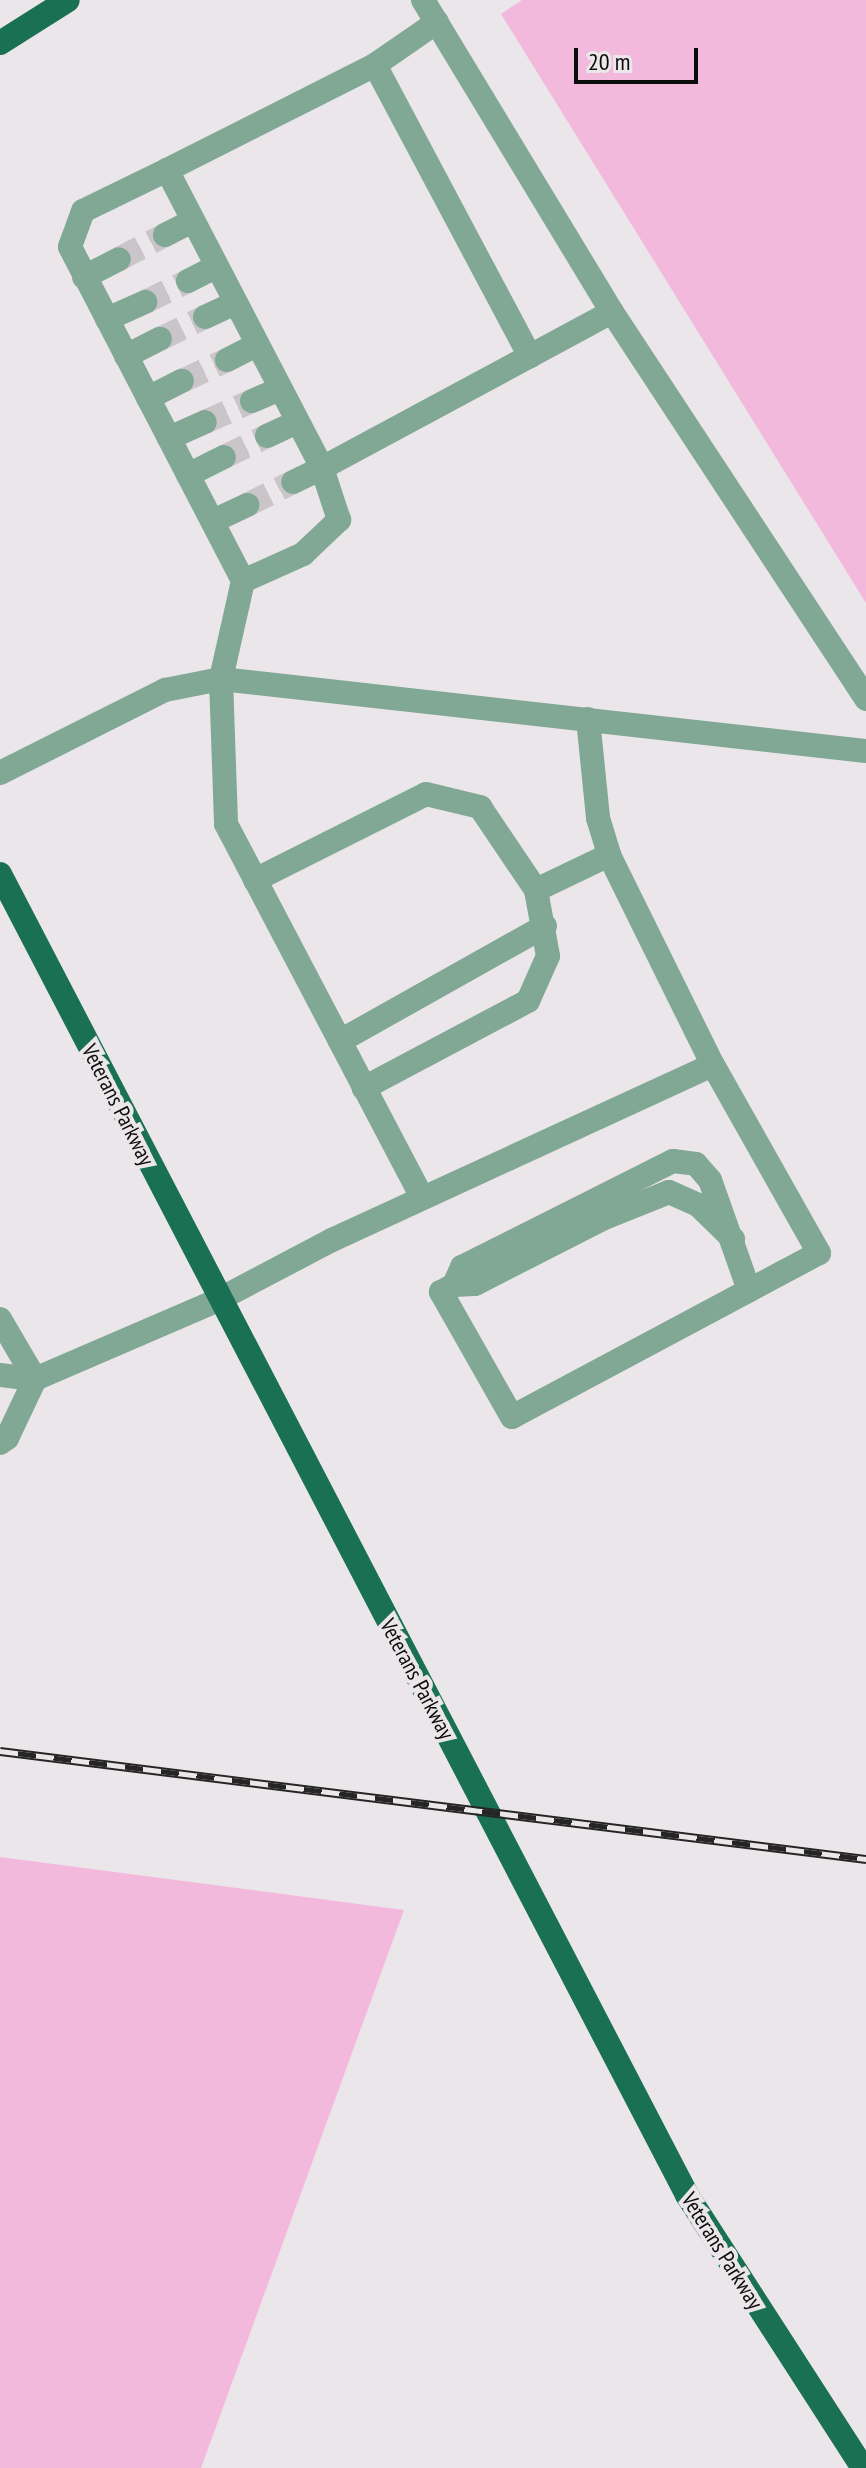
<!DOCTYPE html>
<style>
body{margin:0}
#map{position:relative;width:866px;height:2468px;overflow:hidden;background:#ebe6e9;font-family:"PT Sans Narrow",sans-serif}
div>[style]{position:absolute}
.green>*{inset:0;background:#f3b9dd}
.minor-tunnel>*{height:24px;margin-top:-12px;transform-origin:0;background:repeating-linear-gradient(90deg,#cac5c8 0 24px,transparent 0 36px)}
.minor>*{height:24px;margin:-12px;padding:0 12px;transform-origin:12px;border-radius:12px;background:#81a795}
.major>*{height:24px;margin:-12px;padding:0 12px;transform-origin:12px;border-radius:12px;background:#1a7052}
.rail>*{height:9px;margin-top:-4.5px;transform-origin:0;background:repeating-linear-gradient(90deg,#ebe6e9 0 18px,#262525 0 36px);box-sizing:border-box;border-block:2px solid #262525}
span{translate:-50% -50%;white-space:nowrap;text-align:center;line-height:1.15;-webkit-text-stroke:8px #ebe6e9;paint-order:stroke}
.street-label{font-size:22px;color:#0d0c0c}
.scale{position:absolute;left:574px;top:48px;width:124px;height:36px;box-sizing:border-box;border:4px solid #0d0c0c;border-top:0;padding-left:10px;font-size:24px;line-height:28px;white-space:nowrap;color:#0d0c0c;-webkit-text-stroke:6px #ebe6e9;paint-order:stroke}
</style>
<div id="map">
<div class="green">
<div style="clip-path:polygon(522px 0,866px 0,866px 603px,501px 14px)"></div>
<div style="clip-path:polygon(0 1857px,404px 1910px,201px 2468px,0 2468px)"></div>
</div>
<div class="minor-tunnel">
<div style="left:119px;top:259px;width:52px;rotate:-27.6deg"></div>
<div style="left:145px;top:302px;width:48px;rotate:-26deg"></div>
<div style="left:160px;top:339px;width:50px;rotate:-26.1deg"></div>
<div style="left:182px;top:381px;width:50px;rotate:-25deg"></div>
<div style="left:205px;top:422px;width:51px;rotate:-24.1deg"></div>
<div style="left:224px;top:457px;width:48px;rotate:-26deg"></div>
<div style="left:247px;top:505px;width:51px;rotate:-26.6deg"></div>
</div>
<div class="minor">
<div style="left:423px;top:0;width:365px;rotate:58.8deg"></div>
<div style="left:612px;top:312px;width:463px;rotate:56.7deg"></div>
<div style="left:437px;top:22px;width:75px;rotate:145.3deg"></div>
<div style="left:375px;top:65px;width:233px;rotate:153.2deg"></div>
<div style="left:167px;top:170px;width:336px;rotate:62.5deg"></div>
<div style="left:322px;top:468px;width:329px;rotate:-28.3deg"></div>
<div style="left:375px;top:65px;width:330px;rotate:62deg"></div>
<div style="left:167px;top:170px;width:93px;rotate:154deg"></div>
<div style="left:83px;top:211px;width:38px;rotate:110deg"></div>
<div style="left:70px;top:247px;width:376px;rotate:62.6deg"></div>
<div style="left:243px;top:581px;width:100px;rotate:102.7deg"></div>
<div style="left:221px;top:679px;width:145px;rotate:88deg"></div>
<div style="left:226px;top:824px;width:422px;rotate:62.3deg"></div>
<div style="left:165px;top:235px;width:30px;rotate:-27deg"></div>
<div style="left:84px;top:277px;width:39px;rotate:-27deg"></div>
<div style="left:188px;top:281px;width:31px;rotate:-27deg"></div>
<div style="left:205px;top:317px;width:33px;rotate:-25deg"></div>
<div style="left:107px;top:319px;width:42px;rotate:-24.1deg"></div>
<div style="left:126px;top:356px;width:38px;rotate:-27deg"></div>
<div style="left:227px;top:360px;width:34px;rotate:-27deg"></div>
<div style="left:148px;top:398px;width:38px;rotate:-27deg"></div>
<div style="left:252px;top:401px;width:30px;rotate:-23deg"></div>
<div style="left:267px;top:436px;width:33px;rotate:-25deg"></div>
<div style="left:169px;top:438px;width:39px;rotate:-24deg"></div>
<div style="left:188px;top:475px;width:40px;rotate:-26.6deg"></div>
<div style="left:213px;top:521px;width:38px;rotate:-25deg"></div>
<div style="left:243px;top:581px;width:66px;rotate:-24.2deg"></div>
<div style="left:303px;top:554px;width:50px;rotate:-43.4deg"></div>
<div style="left:339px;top:520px;width:55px;rotate:-108.1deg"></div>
<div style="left:322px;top:468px;width:32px;rotate:154deg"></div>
<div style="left:588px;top:719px;width:100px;rotate:84.2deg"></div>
<div style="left:598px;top:818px;width:39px;rotate:73deg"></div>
<div style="left:609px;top:855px;width:234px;rotate:63.7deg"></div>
<div style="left:0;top:773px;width:185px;rotate:-26.7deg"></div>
<div style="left:165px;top:690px;width:57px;rotate:-11.1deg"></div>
<div style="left:221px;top:679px;width:649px;rotate:6.37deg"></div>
<div style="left:255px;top:880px;width:191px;rotate:-26.7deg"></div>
<div style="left:426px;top:794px;width:56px;rotate:13.5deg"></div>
<div style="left:480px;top:807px;width:100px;rotate:56deg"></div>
<div style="left:536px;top:890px;width:67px;rotate:79.7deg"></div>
<div style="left:548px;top:956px;width:49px;rotate:114deg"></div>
<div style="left:528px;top:1001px;width:186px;rotate:152.1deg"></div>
<div style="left:536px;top:890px;width:81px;rotate:-25.6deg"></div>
<div style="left:340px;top:1041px;width:235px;rotate:-29.3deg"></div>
<div style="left:454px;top:1285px;width:20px;rotate:-66deg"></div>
<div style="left:462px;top:1267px;width:236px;rotate:-26.7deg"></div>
<div style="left:673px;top:1161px;width:23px;rotate:7deg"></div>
<div style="left:696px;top:1164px;width:21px;rotate:49deg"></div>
<div style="left:710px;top:1180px;width:117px;rotate:70.5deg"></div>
<div style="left:0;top:1319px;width:69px;rotate:59.7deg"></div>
<div style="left:0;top:1375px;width:35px;rotate:7deg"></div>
<div style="left:35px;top:1379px;width:199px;rotate:-23.3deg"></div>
<div style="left:218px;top:1300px;width:129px;rotate:-27.8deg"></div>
<div style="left:332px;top:1240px;width:419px;rotate:-24.7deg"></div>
<div style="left:713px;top:1065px;width:216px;rotate:60.6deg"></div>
<div style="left:819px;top:1253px;width:348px;rotate:151.9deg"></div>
<div style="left:512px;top:1417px;width:144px;rotate:-119.6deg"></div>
<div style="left:441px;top:1292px;width:15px;rotate:-28deg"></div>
<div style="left:454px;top:1285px;width:21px;rotate:-3deg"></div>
<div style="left:475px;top:1284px;width:145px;rotate:-27.1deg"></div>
<div style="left:604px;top:1218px;width:70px;rotate:-21.8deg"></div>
<div style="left:669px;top:1192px;width:32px;rotate:24deg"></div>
<div style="left:698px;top:1205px;width:49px;rotate:44.2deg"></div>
<div style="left:0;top:1443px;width:9px;rotate:-36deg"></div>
<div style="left:7px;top:1438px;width:65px;rotate:-64.6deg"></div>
</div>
<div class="major">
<div style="left:0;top:43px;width:80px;rotate:-32.3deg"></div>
<div style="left:0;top:874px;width:1489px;rotate:62.52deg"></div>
<div style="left:687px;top:2195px;width:325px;rotate:57.2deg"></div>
</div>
<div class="rail">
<div style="left:0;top:1751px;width:873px;rotate:7.11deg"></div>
</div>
<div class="street-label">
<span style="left:118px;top:1105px;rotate:63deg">Veterans Parkway</span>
<span style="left:417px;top:1679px;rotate:62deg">Veterans Parkway</span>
<span style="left:722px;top:2251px;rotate:58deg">Veterans Parkway</span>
</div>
<div class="scale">20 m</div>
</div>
